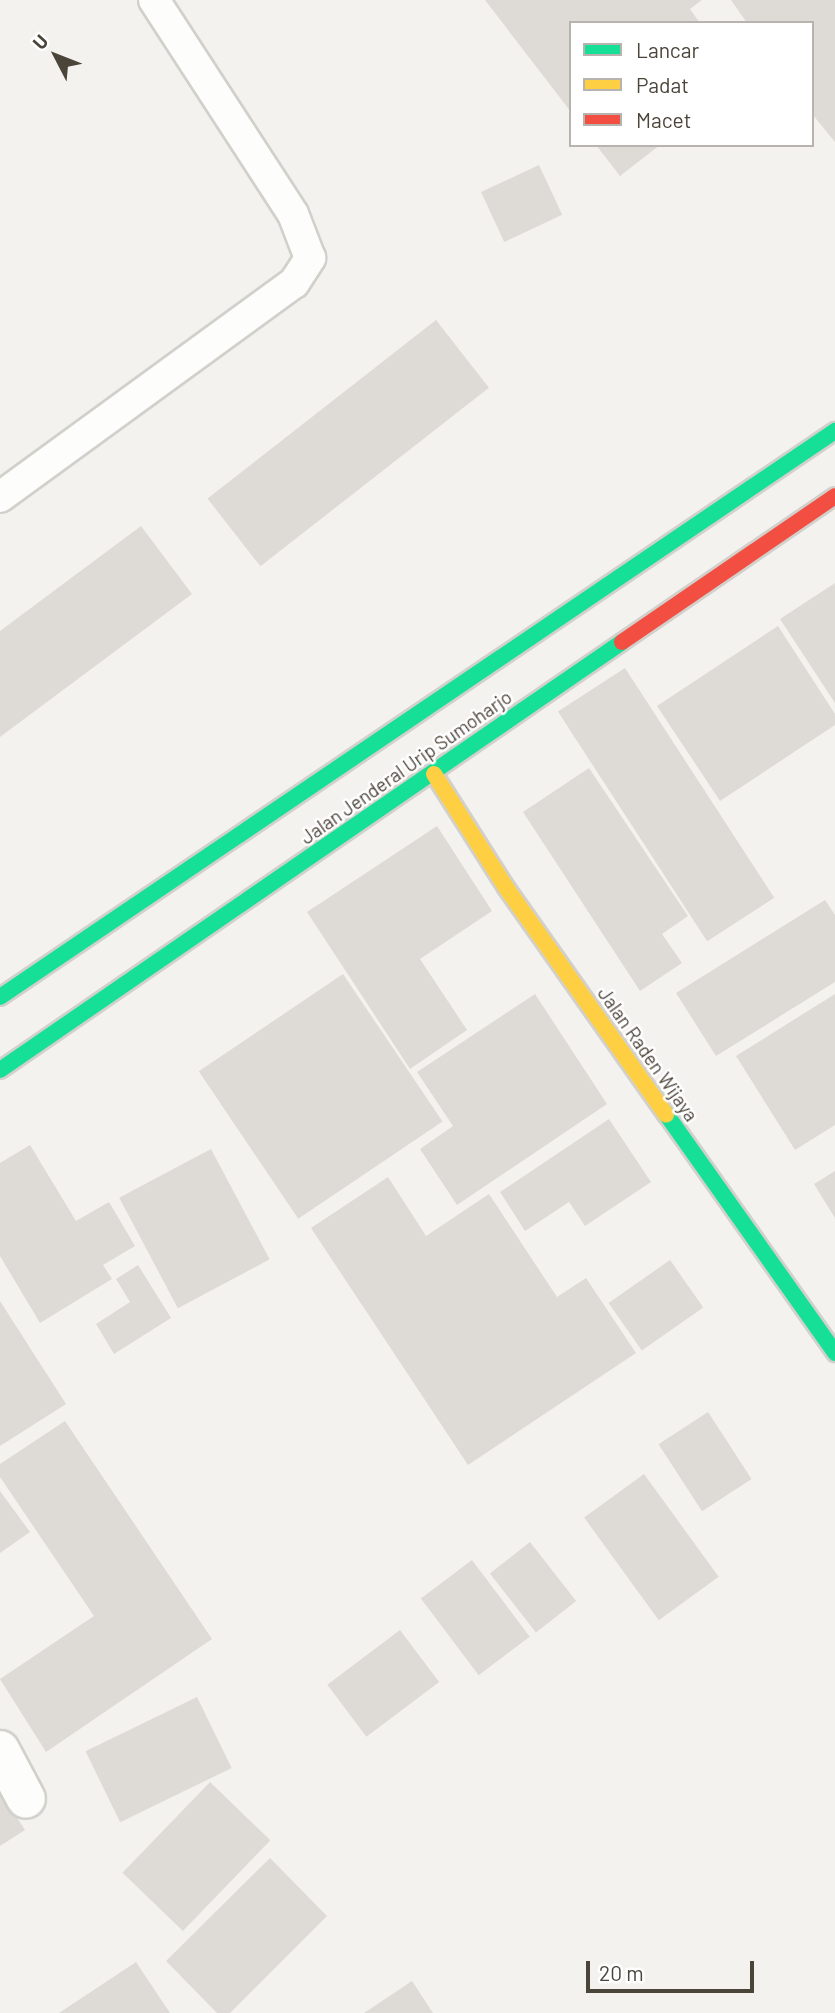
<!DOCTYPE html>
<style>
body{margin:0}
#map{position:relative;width:835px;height:2013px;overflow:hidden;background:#f4f2ee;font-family:Barlow,sans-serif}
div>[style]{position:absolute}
.building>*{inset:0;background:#dedbd6;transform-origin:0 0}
.roads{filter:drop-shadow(2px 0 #d2d0cb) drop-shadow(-2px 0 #d2d0cb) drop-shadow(0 2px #d2d0cb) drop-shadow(0 -2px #d2d0cb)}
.lane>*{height:30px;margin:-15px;padding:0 15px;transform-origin:15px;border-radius:15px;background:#fdfdfc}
.street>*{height:38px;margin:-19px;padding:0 19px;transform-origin:19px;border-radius:19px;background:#fdfdfc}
.fast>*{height:16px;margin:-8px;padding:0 8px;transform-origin:8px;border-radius:8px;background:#16e098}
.slow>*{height:16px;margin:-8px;padding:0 8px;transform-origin:8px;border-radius:8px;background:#ffcf43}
.jam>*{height:16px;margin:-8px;padding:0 8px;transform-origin:8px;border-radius:8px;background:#f24e42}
span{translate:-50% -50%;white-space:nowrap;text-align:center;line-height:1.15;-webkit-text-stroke:5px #fff;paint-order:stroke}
.street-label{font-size:19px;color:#4b4439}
.legend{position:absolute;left:569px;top:21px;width:245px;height:126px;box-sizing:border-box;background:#fff;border:2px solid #b7b4b0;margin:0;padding:9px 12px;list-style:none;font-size:21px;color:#4b4439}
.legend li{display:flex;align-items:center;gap:14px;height:35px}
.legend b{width:35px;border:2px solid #b7b4b0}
.north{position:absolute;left:21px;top:21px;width:70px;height:70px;-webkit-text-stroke:5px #fff;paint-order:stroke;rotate:312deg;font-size:19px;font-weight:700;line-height:28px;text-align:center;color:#4b4439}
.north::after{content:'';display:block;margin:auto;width:24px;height:32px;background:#4b4439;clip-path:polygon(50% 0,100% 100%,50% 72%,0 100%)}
.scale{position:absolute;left:586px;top:1961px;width:168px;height:32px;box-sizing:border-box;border:4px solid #4b4439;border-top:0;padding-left:9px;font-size:21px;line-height:24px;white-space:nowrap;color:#4b4439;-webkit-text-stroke:5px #fff;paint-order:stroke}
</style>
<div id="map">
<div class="building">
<div style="clip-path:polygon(485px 0,702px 0,690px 9px,700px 23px,571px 23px,571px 112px)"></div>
<div style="clip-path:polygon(731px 0,835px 0,835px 142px,812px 114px,812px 23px,747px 23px)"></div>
<div style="clip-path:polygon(596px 145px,660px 145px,620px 176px)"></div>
<div style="left:539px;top:165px;width:55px;height:64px;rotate:65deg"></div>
<div style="left:436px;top:320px;width:86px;height:290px;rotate:52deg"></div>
<div style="clip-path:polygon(141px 526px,192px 594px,0 737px,0 631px)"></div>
<div style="clip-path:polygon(835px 583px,835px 703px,780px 619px)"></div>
<div style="clip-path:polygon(778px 626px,835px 714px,835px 725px,720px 801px,657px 706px)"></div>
<div style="left:625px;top:668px;width:274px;height:80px;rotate:57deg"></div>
<div style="clip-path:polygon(589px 768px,688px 916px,662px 934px,682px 963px,640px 991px,523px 812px)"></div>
<div style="clip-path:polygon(437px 826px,492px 911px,420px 959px,467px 1030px,410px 1069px,307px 912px)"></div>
<div style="clip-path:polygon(825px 900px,835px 915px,835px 982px,716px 1056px,676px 993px)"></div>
<div style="left:343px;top:974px;width:178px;height:174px;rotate:56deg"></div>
<div style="clip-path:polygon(535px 994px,607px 1104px,457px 1205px,420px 1149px,453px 1126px,417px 1072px)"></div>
<div style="clip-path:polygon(835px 994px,835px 1125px,795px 1150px,736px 1056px)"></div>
<div style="clip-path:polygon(609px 1119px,651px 1182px,585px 1226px,569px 1202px,525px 1231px,500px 1192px)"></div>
<div style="clip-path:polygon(30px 1145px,76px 1221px,109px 1202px,135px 1246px,103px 1265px,112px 1279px,40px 1323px,0 1256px,0 1163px)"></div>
<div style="left:211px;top:1149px;width:125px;height:104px;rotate:62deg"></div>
<div style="clip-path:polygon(835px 1171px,835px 1218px,814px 1184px)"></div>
<div style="clip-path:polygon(388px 1177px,426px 1236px,489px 1194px,557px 1297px,586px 1278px,636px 1353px,468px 1465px,311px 1228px)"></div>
<div style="left:670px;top:1260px;width:58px;height:75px;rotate:55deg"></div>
<div style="clip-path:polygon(138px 1265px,171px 1318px,114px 1354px,96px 1324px,130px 1302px,116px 1279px)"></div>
<div style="clip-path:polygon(0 1301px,66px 1404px,0 1446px)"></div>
<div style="left:708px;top:1412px;width:80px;height:59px;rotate:57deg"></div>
<div style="clip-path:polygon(65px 1421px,212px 1639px,46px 1752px,0 1679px,94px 1616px,0 1477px,0 1464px)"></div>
<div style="left:644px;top:1474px;width:127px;height:74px;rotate:54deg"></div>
<div style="clip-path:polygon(0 1491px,30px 1532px,0 1553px)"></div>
<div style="left:530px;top:1542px;width:75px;height:51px;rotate:52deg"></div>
<div style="left:472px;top:1560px;width:96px;height:64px;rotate:53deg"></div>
<div style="left:400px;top:1630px;width:65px;height:91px;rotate:53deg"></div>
<div style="left:197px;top:1697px;width:79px;height:124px;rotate:64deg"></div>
<div style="left:210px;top:1782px;width:84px;height:126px;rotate:44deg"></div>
<div style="clip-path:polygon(0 1791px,25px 1830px,0 1846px)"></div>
<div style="clip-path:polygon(270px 1858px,327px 1916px,230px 2013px,217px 2013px,166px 1961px)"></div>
<div style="clip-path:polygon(136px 1962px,170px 2013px,59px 2013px)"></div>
<div style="clip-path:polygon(412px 1981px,433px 2013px,364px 2013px)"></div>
</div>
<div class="roads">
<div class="lane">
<div style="left:0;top:497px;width:364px;rotate:-36.1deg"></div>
<div style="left:294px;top:283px;width:30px;rotate:-57deg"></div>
<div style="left:310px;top:258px;width:47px;rotate:-111.1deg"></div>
<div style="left:293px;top:214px;width:255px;rotate:-123deg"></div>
</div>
<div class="street">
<div style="left:0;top:1750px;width:55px;rotate:62deg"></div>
</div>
<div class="fast">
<div style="left:0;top:997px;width:1009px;rotate:-34.13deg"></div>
<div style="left:0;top:1070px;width:755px;rotate:-34.53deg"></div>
<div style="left:666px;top:1114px;width:293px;rotate:54.7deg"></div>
</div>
<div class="slow">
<div style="left:434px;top:774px;width:136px;rotate:57.6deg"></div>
<div style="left:507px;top:889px;width:276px;rotate:54.8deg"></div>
</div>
<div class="jam">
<div style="left:622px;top:642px;width:258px;rotate:-34.4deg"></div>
</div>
</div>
<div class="street-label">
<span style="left:406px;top:767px;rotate:-35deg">Jalan Jenderal Urip Sumoharjo</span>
<span style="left:648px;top:1054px;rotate:55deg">Jalan Raden Wijaya</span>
</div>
<ul class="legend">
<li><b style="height:9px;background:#16e098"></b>Lancar</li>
<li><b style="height:9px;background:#ffcf43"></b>Padat</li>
<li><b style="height:9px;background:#f24e42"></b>Macet</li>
</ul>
<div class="north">U</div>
<div class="scale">20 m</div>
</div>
